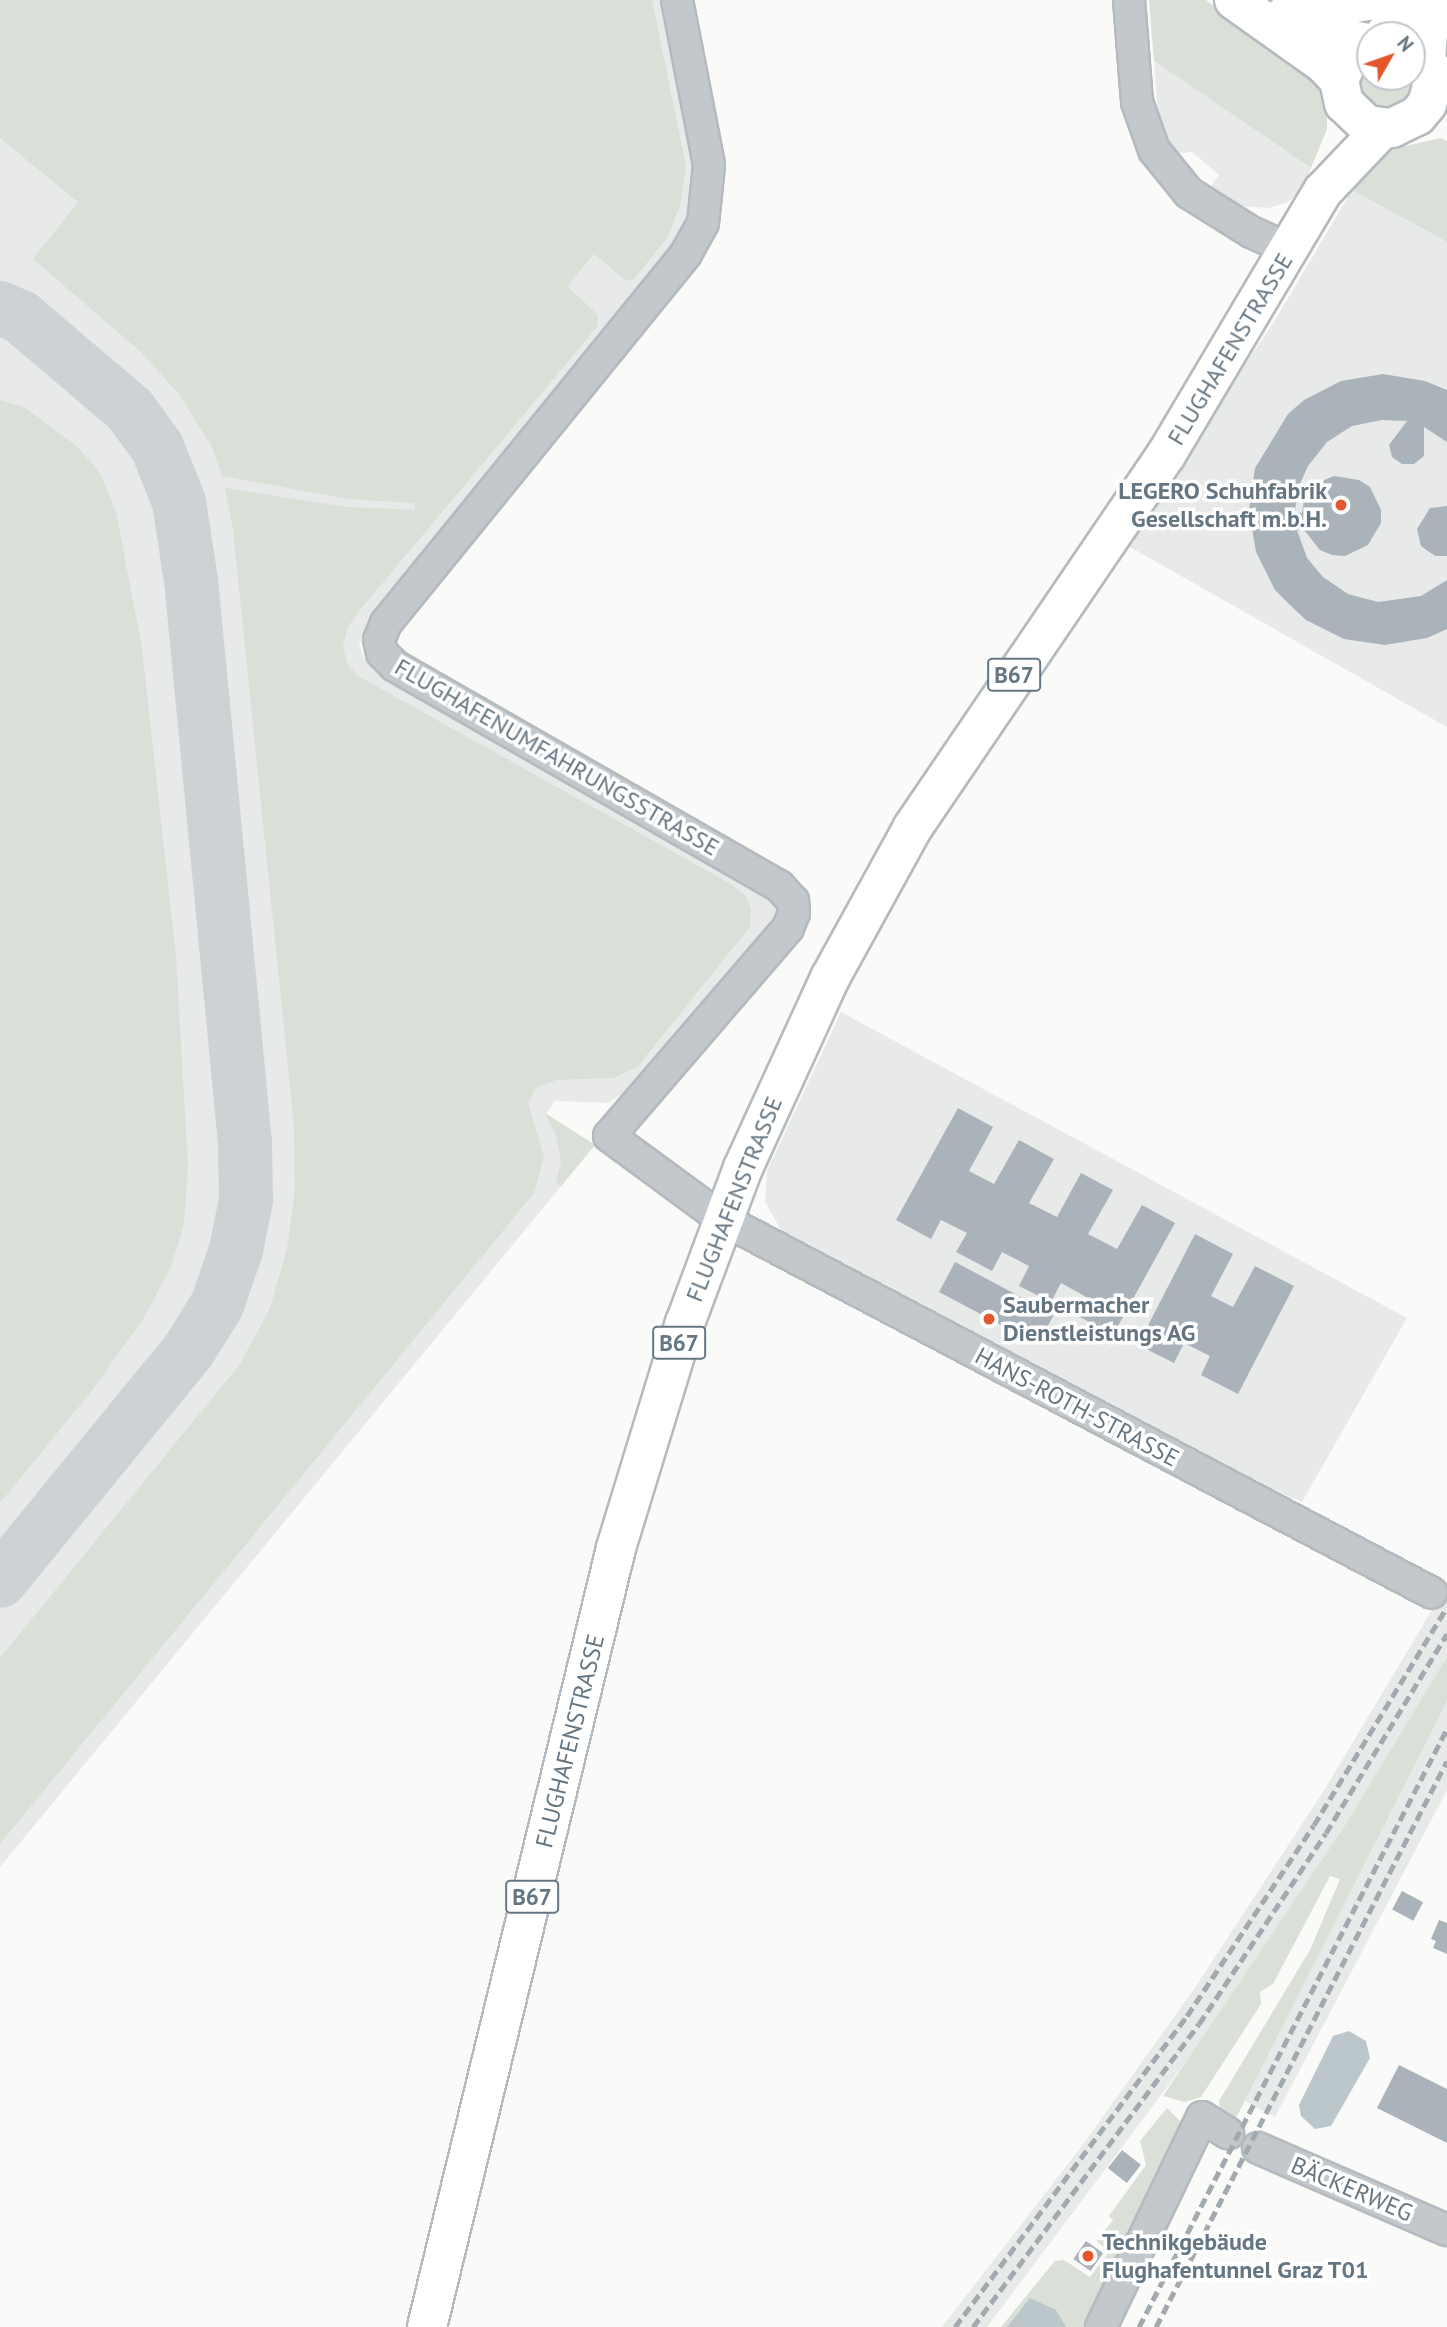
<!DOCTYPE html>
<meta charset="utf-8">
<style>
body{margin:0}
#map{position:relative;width:1447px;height:2327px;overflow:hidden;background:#fafaf8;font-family:"PT Sans",sans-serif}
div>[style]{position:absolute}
.built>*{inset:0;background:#e8e9e9}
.green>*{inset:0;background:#dadfd7}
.water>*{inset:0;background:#bbc7cb}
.taxiway>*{height:54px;margin:-27px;padding:0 27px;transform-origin:27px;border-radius:27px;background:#ced2d4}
.building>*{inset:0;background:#aab3b9;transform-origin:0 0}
.roads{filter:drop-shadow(2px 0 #b5babe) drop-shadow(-2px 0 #b5babe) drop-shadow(0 2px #b5babe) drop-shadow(0 -2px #b5babe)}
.minor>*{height:30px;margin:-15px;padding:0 15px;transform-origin:15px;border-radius:15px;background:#c3c8cc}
.major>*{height:38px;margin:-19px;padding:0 19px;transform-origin:19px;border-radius:19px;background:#fff}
.highway>*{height:38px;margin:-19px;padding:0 19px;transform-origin:19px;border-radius:19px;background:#fff}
.rail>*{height:5px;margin-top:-2.5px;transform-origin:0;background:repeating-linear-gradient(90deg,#a2aab0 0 10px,transparent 0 15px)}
.dots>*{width:19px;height:19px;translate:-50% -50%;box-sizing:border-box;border:4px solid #fff;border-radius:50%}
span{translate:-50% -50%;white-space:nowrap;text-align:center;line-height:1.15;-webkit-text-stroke:7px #fff;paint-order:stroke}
.shield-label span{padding:2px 5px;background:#fff;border:2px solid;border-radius:5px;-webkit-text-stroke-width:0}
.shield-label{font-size:23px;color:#657683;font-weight:700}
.street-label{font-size:24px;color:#657683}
.poi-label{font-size:24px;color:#657683;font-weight:700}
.right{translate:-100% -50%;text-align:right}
.left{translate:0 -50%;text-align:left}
.north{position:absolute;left:1356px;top:21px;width:70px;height:70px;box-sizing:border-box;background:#fff;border:2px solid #c1c8cd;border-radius:50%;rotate:50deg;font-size:19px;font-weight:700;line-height:28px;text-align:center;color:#657683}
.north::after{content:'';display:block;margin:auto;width:24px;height:32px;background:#e4572e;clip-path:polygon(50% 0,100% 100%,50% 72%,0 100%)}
</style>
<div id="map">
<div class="built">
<div style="clip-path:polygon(0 0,667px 0,699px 158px,698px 201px,673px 255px,359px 644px,364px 658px,376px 669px,761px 885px,779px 910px,774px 924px,642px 1081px,608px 1103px,555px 1101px,546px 1114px,595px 1145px,0 1867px)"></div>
<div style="clip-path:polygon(1154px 61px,1311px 168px,1300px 191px,1287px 203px,1268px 208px,1241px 206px,1208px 191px,1219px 175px,1192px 152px,1176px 154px,1159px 128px)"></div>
<div style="clip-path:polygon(1352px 190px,1447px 242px,1447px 727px,1123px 543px,1274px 322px)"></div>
<div style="clip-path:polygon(841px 1012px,1407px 1318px,1302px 1502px,1247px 1479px,785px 1237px,765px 1202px,767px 1171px)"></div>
<div style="clip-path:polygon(1447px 1585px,1447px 1657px,1342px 1830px,1215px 2023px,987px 2327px,942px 2327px,1081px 2147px,1194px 1989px,1323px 1792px)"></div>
<div style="clip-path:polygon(1447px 1701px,1447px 1790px,1275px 2117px,1245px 2101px,1245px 2095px)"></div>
</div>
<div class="green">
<div style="clip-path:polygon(0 0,652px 0,686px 166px,680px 206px,667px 238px,634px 279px,625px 280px,594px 254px,567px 286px,598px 315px,597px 327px,360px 610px,348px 627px,343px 646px,347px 663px,358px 676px,729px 883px,745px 895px,751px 909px,750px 927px,638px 1066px,614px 1078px,556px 1080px,536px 1088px,528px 1103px,544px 1157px,534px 1193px,0 1844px,0 1658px,240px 1364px,270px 1308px,287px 1249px,295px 1190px,294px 1126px,233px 530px,225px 488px,347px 507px,415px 510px,415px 503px,348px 499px,222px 476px,211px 445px,178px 393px,141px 352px,33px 259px,78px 202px,0 138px)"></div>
<div style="clip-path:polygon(1149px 0,1206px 0,1261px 43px,1301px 61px,1317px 77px,1327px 102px,1327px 129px,1311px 168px,1154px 61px)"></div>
<div style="clip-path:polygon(1370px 47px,1370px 77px,1421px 76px,1406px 110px,1362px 109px,1352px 65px)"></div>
<div style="clip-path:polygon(1441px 138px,1447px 141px,1447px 242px,1352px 190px,1383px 151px)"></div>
<div style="clip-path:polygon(0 400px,24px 407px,78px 447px,100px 473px,116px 512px,142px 648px,176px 957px,188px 1165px,184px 1224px,171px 1267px,143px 1319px,90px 1393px,0 1503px)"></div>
<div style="clip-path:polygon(545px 1113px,595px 1145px,561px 1186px,556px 1183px,561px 1161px,556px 1136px)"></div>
<div style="clip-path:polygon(1447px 1657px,1447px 1701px,1232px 2126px,1221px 2114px,1219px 2101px,1310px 1950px,1340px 1879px,1330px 1876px,1273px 1984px,1260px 1992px,1261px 2004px,1201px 2097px,1185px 2102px,1163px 2096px,1342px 1830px)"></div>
<div style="clip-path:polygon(1167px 2108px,1184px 2125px,1093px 2327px,1001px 2327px,1055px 2261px,1064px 2260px,1090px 2277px,1109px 2252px,1097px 2241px,1113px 2220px,1109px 2216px,1146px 2165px,1140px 2141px)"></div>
</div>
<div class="water">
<div style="clip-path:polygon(1349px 2031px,1366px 2041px,1370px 2058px,1331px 2126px,1315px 2129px,1301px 2116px,1299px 2105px,1333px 2036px)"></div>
<div style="clip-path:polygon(1030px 2298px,1056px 2310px,1066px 2327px,1007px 2327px)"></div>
</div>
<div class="taxiway">
<div style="left:0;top:308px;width:24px;rotate:24deg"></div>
<div style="left:22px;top:318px;width:142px;rotate:40.4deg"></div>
<div style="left:130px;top:410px;width:46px;rotate:53.9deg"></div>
<div style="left:157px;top:447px;width:59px;rotate:68.2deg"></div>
<div style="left:179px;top:502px;width:79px;rotate:81.3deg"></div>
<div style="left:191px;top:580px;width:566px;rotate:84.52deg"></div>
<div style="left:245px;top:1143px;width:57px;rotate:89deg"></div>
<div style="left:246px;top:1200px;width:51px;rotate:101.3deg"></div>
<div style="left:236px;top:1250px;width:58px;rotate:109.1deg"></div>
<div style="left:217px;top:1305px;width:53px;rotate:121.9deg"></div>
<div style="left:189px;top:1350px;width:298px;rotate:129.3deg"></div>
</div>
<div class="building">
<div style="clip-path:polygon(1383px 374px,1425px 381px,1447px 390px,1447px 442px,1424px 427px,1424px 456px,1414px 464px,1402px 464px,1392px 457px,1389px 445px,1407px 421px,1382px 420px,1352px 426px,1327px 442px,1308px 466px,1298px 488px,1295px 512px,1302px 513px,1304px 500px,1322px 481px,1334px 476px,1359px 480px,1370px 487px,1381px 510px,1381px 523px,1368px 545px,1345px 556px,1332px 555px,1320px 550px,1304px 530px,1297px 530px,1307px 558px,1323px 577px,1348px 594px,1378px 602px,1421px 596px,1447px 580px,1447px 629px,1427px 638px,1385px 645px,1344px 639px,1306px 620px,1290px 605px,1275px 590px,1256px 552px,1249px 510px,1255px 468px,1288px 414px,1304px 400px,1341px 381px)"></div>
<div style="clip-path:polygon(1447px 506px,1447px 556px,1435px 556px,1421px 546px,1417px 529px,1430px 508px)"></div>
<div style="clip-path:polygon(958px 1108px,993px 1127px,969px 1171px,994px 1184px,1019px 1140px,1054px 1159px,1029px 1203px,1057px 1217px,1081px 1173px,1113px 1190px,1088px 1234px,1117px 1249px,1142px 1205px,1175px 1223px,1113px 1335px,1080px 1317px,1090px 1299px,1061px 1283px,1051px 1302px,1019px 1286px,1029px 1266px,1002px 1252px,992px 1271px,956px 1252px,967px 1233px,941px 1220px,931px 1239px,896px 1220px)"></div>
<div style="clip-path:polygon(1195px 1234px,1233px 1254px,1211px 1296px,1233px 1307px,1255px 1266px,1294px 1286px,1238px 1394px,1201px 1375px,1210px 1356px,1184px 1343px,1174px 1363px,1138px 1345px)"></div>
<div style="left:955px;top:1262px;width:112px;height:34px;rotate:28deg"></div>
<div style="left:1402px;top:1891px;width:24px;height:21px;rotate:28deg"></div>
<div style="clip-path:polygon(1439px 1920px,1447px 1923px,1447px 1954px,1433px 1948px,1436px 1941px,1431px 1939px)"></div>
<div style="clip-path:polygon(1399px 2065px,1447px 2089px,1447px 2143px,1377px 2108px)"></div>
<div style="left:1122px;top:2150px;width:24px;height:23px;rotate:38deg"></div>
<div style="left:1086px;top:2241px;width:21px;height:22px;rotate:35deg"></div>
</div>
<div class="roads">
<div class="minor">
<div style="left:677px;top:0;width:168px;rotate:79deg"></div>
<div style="left:709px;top:165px;width:58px;rotate:95.9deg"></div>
<div style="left:703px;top:223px;width:35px;rotate:119deg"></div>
<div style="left:686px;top:254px;width:476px;rotate:129.1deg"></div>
<div style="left:386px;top:623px;width:18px;rotate:112deg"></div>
<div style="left:379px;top:640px;width:13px;rotate:77deg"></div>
<div style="left:382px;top:653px;width:18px;rotate:45deg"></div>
<div style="left:395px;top:666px;width:443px;rotate:29.8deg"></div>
<div style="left:779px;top:886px;width:21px;rotate:47deg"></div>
<div style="left:793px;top:901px;width:12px;rotate:85deg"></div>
<div style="left:794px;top:913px;width:16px;rotate:112deg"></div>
<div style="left:788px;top:928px;width:274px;rotate:130.7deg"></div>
<div style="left:609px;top:1136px;width:140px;rotate:36.3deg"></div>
<div style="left:722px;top:1219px;width:802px;rotate:27.78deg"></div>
<div style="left:1129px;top:0;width:102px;rotate:85.5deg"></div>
<div style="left:1137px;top:102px;width:51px;rotate:70.5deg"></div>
<div style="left:1154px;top:150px;width:55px;rotate:50.9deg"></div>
<div style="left:1189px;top:193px;width:73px;rotate:32.2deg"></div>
<div style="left:1251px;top:232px;width:42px;rotate:24.1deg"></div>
<div style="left:1258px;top:2148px;width:206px;rotate:23.5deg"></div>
<div style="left:1101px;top:2327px;width:233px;rotate:-64.3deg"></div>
<div style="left:1202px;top:2117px;width:31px;rotate:32deg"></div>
</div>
<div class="major">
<div style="left:1384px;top:35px;width:46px;rotate:-49.4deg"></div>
<div style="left:1352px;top:50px;width:33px;rotate:113deg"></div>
<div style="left:1339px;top:80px;width:24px;rotate:78deg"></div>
<div style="left:1344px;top:103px;width:32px;rotate:44deg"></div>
<div style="left:1367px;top:125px;width:25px;rotate:7deg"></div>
<div style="left:1392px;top:128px;width:28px;rotate:-26deg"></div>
<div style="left:1417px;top:116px;width:16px;rotate:-50deg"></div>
<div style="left:1427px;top:104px;width:18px;rotate:-74deg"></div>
<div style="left:1432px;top:87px;width:20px;rotate:-96deg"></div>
<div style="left:1430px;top:67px;width:29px;rotate:-128deg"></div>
<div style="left:1426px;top:61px;width:27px;rotate:-86deg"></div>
<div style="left:1428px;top:34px;width:36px;rotate:-71deg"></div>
<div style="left:427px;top:2327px;width:802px;rotate:-76.36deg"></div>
<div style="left:616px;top:1548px;width:235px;rotate:-73deg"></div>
<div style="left:685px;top:1323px;width:165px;rotate:-69.5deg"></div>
<div style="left:743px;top:1168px;width:209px;rotate:-65.4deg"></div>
<div style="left:830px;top:978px;width:172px;rotate:-61.2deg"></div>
<div style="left:913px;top:827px;width:450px;rotate:-55.8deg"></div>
<div style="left:1166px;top:455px;width:307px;rotate:-59.3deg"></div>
<div style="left:1323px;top:191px;width:87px;rotate:-46.4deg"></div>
</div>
<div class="highway">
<div style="left:1234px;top:0;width:110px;rotate:35.4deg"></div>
<div style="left:1324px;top:64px;width:22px;rotate:47deg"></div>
<div style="left:1312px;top:0;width:22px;rotate:18deg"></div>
<div style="left:1333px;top:7px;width:39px;rotate:-10deg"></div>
<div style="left:1286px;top:14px;width:47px;rotate:27.6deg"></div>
<div style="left:1328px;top:36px;width:35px;rotate:10deg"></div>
</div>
</div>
<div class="rail">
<div style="left:955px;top:2327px;width:388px;rotate:-53.3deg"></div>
<div style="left:1187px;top:2016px;width:229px;rotate:-56.4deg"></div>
<div style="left:1314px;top:1825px;width:255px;rotate:-58.6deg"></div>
<div style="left:973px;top:2327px;width:378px;rotate:-53.3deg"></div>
<div style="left:1199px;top:2024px;width:229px;rotate:-56.4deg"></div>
<div style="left:1326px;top:1833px;width:233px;rotate:-58.7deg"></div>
<div style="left:1139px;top:2327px;width:673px;rotate:-62.75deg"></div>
<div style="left:1156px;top:2327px;width:636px;rotate:-62.79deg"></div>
</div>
<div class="dots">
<div style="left:1341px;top:505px;background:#e4572e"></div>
<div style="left:989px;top:1319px;background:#e4572e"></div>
<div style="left:1088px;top:2256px;background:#e4572e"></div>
</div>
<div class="shield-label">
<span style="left:1014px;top:675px">B67</span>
<span style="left:679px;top:1343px">B67</span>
<span style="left:532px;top:1897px">B67</span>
</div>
<div class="street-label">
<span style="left:1230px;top:349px;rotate:-59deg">FLUGHAFENSTRASSE</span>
<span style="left:557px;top:757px;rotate:30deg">FLUGHAFENUMFAHRUNGSSTRASSE</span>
<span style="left:734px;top:1199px;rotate:-68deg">FLUGHAFENSTRASSE</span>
<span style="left:1077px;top:1407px;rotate:28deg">HANS-ROTH-STRASSE</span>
<span style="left:570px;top:1741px;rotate:-76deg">FLUGHAFENSTRASSE</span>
<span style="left:1352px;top:2189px;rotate:23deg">BÄCKERWEG</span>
</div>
<div class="poi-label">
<span class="right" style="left:1327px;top:505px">LEGERO Schuhfabrik<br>Gesellschaft m.b.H.</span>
<span class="left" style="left:1003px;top:1319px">Saubermacher<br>Dienstleistungs AG</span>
<span class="left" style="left:1102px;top:2256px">Technikgebäude<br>Flughafentunnel Graz T01</span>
</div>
<div class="north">N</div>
</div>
